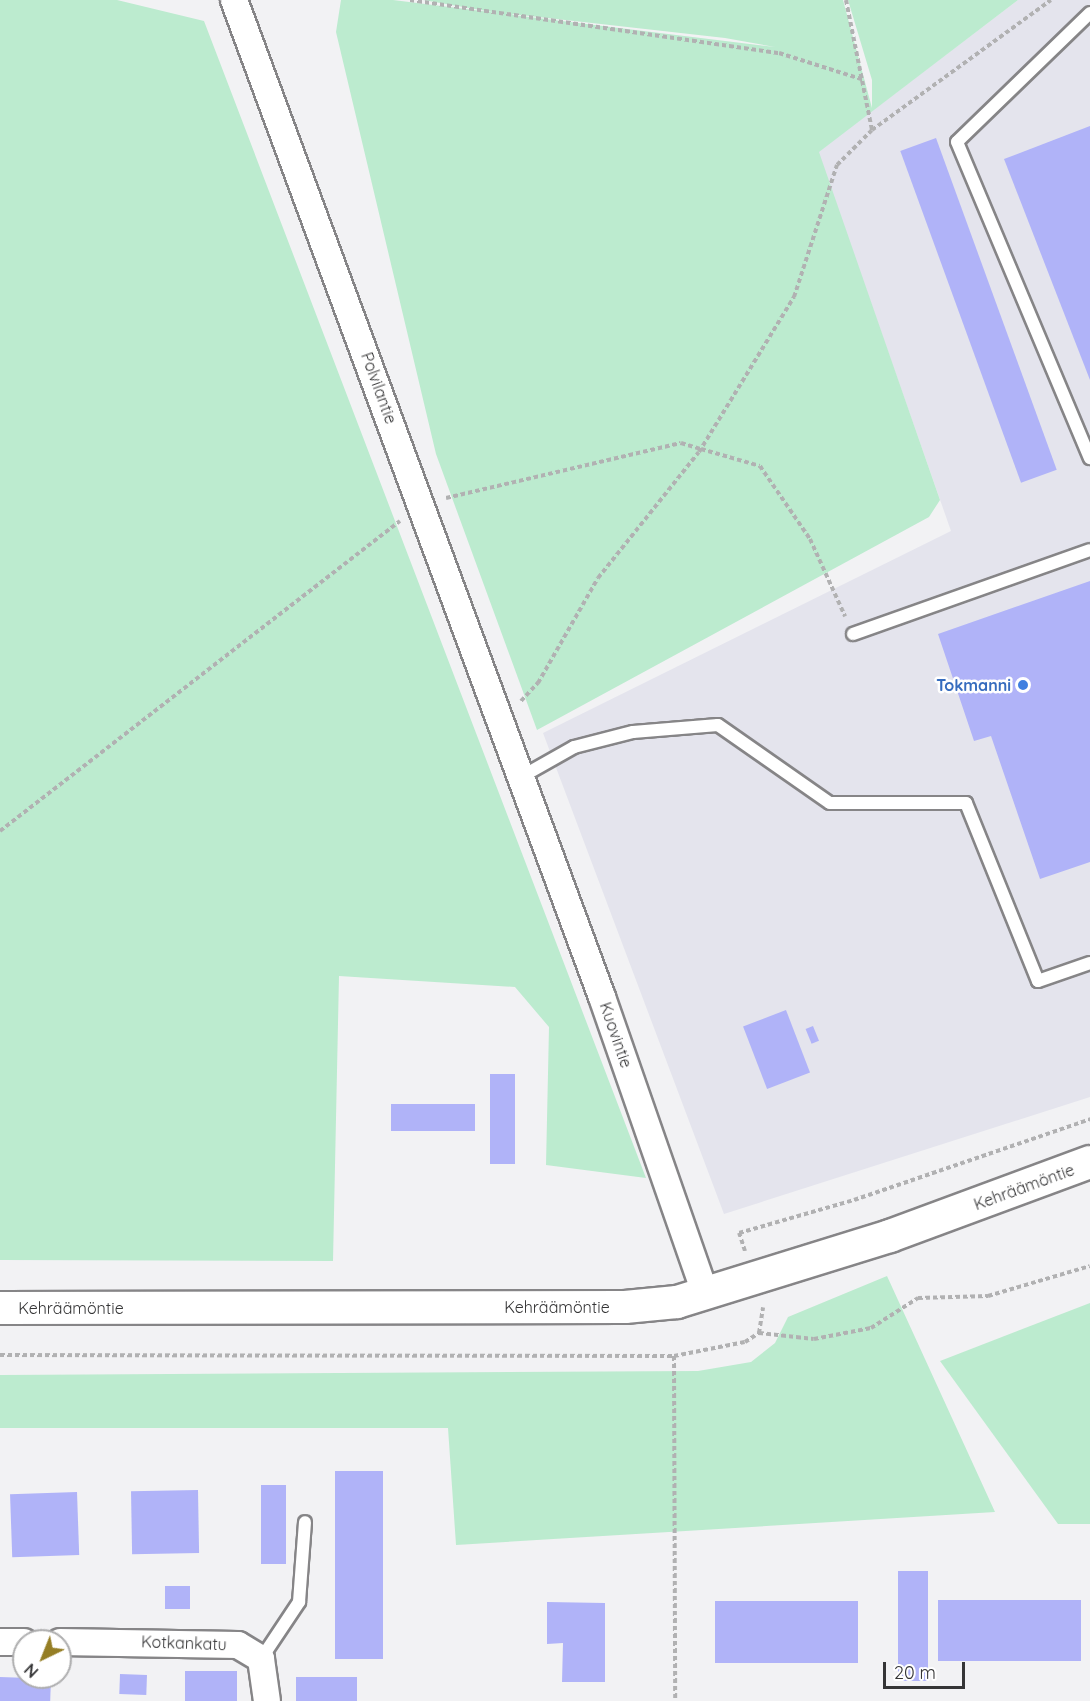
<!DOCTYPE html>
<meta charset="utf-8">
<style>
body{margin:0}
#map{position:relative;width:1090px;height:1701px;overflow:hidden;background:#f2f2f4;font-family:Quicksand,sans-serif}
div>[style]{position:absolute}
.built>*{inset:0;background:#e4e4ed}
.green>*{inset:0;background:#bcebcf}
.building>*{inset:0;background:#b0b3f8;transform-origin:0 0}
.path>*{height:4px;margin-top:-2px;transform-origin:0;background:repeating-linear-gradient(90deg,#b1b1b2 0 4.5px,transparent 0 7.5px)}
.roads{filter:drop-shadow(2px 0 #868587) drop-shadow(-2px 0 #868587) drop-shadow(0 2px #868587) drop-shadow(0 -2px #868587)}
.service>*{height:12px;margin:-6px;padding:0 6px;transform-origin:6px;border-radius:6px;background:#fff}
.minor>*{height:26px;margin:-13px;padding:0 13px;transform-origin:13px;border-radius:13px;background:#fff}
.tertiary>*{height:32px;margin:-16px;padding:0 16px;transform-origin:16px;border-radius:16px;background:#fff}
.dots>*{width:16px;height:16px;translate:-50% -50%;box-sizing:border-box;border:3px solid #fff;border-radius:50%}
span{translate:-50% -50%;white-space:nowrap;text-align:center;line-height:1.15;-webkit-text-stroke:5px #fff;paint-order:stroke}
.street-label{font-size:16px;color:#353536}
.shop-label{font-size:16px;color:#366cbe;font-weight:700}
.right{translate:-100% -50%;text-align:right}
.north{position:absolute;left:12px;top:1629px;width:60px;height:60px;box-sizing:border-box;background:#fff;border:2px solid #aeaeaf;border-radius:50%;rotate:223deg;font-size:16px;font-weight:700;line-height:24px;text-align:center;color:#353536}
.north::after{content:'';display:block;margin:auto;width:21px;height:27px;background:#957e25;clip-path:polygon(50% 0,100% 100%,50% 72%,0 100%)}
.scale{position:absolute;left:883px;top:1662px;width:82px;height:27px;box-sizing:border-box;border:3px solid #353536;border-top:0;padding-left:8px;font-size:18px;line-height:21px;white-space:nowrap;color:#353536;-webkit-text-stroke:4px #fff;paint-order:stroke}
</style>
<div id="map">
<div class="built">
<div style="clip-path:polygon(1018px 0,1090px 0,1090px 1097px,724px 1214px,543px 733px,951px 531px,818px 152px)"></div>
</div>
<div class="green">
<div style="clip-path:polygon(0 0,117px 0,204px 21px,646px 1178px,546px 1165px,549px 1027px,515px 987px,339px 976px,333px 1261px,0 1260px)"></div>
<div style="clip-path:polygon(evenodd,341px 0,393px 0,498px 13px,423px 0,843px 0,872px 108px,872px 80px,848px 0,1018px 0,819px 152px,940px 500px,929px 517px,537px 730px,436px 454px,336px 32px,341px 0,512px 14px,725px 38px,775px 47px,513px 15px,512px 14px)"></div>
<div style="clip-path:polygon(887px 1276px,995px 1512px,456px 1545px,448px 1428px,0 1428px,0 1375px,698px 1371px,751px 1362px,775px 1343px,788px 1317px)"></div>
<div style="clip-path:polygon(1090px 1303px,1090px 1524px,1058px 1524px,940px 1361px)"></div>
</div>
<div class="building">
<div style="clip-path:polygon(1090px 126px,1090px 380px,1004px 159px)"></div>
<div style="left:936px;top:138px;width:353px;height:38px;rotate:70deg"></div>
<div style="clip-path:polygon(1090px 581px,1090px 862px,1040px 879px,991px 736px,974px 741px,938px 634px)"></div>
<div style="left:786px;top:1010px;width:67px;height:46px;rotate:69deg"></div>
<div style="left:813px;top:1026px;width:16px;height:8px;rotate:68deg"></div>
<div style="left:490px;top:1074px;width:25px;height:90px"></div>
<div style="left:475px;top:1104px;width:27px;height:84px;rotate:90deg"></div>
<div style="left:335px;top:1471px;width:48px;height:188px"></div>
<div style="left:261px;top:1485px;width:25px;height:79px"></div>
<div style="left:198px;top:1490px;width:63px;height:67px;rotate:89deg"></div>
<div style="left:77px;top:1492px;width:63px;height:67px;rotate:88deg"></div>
<div style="left:898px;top:1571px;width:30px;height:110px"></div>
<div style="left:165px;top:1586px;width:25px;height:23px"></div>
<div style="left:938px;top:1600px;width:143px;height:61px"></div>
<div style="left:715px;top:1601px;width:143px;height:62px"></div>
<div style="clip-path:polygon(547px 1602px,605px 1603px,605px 1682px,562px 1682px,563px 1643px,547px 1644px)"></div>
<div style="left:185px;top:1671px;width:52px;height:30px"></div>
<div style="left:120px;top:1674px;width:27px;height:20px;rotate:2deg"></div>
<div style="left:0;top:1677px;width:51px;height:24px;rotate:2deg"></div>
<div style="left:296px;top:1677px;width:61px;height:24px"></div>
</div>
<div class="path">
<div style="left:410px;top:0;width:373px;rotate:8.2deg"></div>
<div style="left:779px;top:53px;width:89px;rotate:17.6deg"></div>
<div style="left:846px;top:0;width:133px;rotate:78.7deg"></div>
<div style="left:872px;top:130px;width:221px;rotate:-36deg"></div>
<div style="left:446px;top:498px;width:241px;rotate:-13.2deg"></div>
<div style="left:681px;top:443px;width:21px;rotate:17deg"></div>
<div style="left:701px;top:449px;width:61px;rotate:16.1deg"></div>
<div style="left:760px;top:466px;width:88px;rotate:55.6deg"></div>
<div style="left:810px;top:539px;width:85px;rotate:65.6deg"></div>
<div style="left:521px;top:701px;width:25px;rotate:-47deg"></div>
<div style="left:538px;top:683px;width:121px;rotate:-60.3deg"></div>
<div style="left:598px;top:578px;width:161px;rotate:-51.3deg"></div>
<div style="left:699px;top:452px;width:182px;rotate:-58.5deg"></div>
<div style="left:794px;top:297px;width:139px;rotate:-72deg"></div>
<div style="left:837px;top:165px;width:49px;rotate:-45deg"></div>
<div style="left:0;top:831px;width:506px;rotate:-37.78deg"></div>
<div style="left:745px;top:1251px;width:19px;rotate:-108deg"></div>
<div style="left:739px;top:1233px;width:120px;rotate:-16deg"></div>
<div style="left:854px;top:1200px;width:250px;rotate:-18.9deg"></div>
<div style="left:759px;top:1333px;width:55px;rotate:6.2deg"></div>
<div style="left:814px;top:1339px;width:58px;rotate:-10.9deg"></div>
<div style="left:871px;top:1328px;width:56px;rotate:-32.6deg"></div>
<div style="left:918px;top:1298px;width:70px;rotate:-1.6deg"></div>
<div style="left:988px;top:1296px;width:106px;rotate:-16.4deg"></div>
<div style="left:0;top:1355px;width:674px;rotate:0.09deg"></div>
<div style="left:674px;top:1356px;width:72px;rotate:-11.2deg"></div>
<div style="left:745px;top:1342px;width:17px;rotate:-33deg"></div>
<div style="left:759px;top:1333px;width:26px;rotate:-81deg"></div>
<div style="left:674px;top:1356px;width:345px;rotate:89.8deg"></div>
</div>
<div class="roads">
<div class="service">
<div style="left:1090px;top:13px;width:185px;rotate:135.9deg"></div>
<div style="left:957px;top:142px;width:343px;rotate:67.2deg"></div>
<div style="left:853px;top:634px;width:251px;rotate:-19.5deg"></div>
<div style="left:521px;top:777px;width:61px;rotate:-29.5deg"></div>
<div style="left:574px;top:747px;width:61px;rotate:-14.3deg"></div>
<div style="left:633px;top:732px;width:85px;rotate:-4.7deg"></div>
<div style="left:718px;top:725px;width:136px;rotate:34.9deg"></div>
<div style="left:830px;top:803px;width:136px"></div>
<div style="left:966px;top:803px;width:192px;rotate:68deg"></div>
<div style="left:1038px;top:981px;width:55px;rotate:-19.1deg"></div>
<div style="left:261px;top:1659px;width:69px;rotate:-56.3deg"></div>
<div style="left:299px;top:1602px;width:80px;rotate:-85.7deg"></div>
</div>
<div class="minor">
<div style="left:234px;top:0;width:1063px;rotate:69.74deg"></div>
<div style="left:602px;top:997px;width:316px;rotate:70.8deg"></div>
<div style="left:0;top:1642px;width:24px"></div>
<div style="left:60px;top:1642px;width:178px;rotate:1deg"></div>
<div style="left:238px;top:1645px;width:27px;rotate:31deg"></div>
<div style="left:261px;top:1659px;width:42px;rotate:81.9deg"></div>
</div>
<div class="tertiary">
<div style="left:0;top:1308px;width:625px;rotate:-0.09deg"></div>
<div style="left:625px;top:1307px;width:52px;rotate:-5.5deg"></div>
<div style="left:677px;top:1302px;width:223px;rotate:-17.2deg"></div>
<div style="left:890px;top:1236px;width:213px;rotate:-20.3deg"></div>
</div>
</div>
<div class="dots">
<div style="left:1023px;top:685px;background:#3f7fe0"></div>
</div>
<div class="street-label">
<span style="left:379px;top:388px;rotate:70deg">Polvilantie</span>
<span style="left:616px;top:1035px;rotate:71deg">Kuovintie</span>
<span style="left:1024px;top:1187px;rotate:-20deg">Kehräämöntie</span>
<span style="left:557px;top:1307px">Kehräämöntie</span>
<span style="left:71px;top:1308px">Kehräämöntie</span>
<span style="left:184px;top:1643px;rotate:2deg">Kotkankatu</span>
</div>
<div class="shop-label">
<span class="right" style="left:1011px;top:685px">Tokmanni</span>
</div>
<div class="north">N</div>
<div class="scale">20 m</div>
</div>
